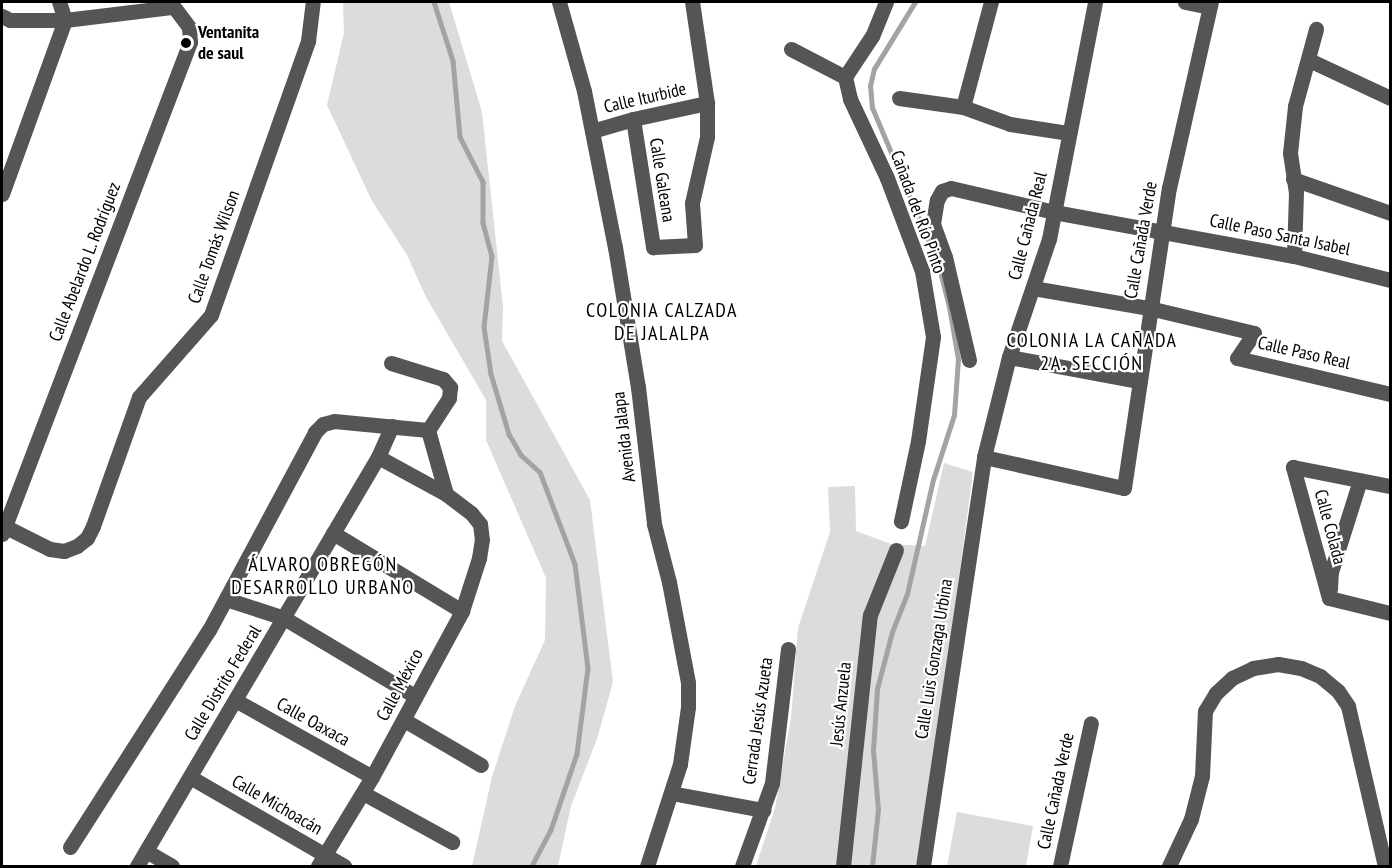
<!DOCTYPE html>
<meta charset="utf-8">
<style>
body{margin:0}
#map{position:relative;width:1392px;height:868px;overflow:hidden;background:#fff;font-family:"PT Sans Narrow",sans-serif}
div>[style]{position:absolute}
.green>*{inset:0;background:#dcdcdc}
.stream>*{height:4.5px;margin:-2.25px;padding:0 2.25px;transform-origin:2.25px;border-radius:2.25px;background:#a3a3a3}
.minor>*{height:15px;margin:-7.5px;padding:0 7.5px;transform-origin:7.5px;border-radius:7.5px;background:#555}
.dots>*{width:16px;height:16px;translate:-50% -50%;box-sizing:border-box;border:3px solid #fff;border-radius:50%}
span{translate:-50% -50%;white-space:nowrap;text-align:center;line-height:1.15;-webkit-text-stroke:4.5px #fff;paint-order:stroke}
.poi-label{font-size:18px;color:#000;font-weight:700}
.left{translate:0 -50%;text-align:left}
.street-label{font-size:18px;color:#000}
.neighbourhood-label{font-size:20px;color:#000;letter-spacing:1.5px}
.frame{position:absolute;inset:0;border:3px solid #000;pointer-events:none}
</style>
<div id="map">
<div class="green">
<div style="clip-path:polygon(343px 2px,449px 2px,482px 112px,503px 307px,502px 341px,590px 500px,613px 682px,597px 739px,571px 806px,558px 866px,472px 866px,492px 777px,515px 706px,545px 640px,546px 578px,486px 440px,486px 400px,426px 297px,407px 255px,372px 201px,327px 105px,344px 33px)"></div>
<div style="clip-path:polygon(944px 463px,973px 472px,934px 765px,916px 866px,756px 866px,775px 808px,791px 718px,798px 628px,830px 532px,828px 487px,855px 486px,856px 531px,891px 544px,925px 546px)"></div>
<div style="clip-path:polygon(957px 812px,1033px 826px,1026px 866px,947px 866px)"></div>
</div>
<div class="stream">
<div style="left:434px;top:2px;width:62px;rotate:72.1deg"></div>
<div style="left:453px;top:61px;width:76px;rotate:84.7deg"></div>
<div style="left:460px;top:137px;width:51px;rotate:62.9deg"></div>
<div style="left:483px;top:182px;width:41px;rotate:90deg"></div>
<div style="left:483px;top:223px;width:34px;rotate:75deg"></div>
<div style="left:492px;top:256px;width:71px;rotate:96.4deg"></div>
<div style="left:484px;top:327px;width:48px;rotate:81.5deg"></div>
<div style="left:491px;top:374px;width:63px;rotate:73.3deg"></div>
<div style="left:509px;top:434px;width:24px;rotate:60deg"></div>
<div style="left:521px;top:455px;width:25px;rotate:42deg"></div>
<div style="left:540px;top:472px;width:98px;rotate:69.2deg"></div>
<div style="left:575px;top:564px;width:105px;rotate:82.9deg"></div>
<div style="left:588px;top:668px;width:87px;rotate:97.3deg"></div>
<div style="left:577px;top:754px;width:80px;rotate:108.9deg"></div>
<div style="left:551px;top:830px;width:41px;rotate:117.8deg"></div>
<div style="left:872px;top:866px;width:56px;rotate:-83.9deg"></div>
<div style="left:878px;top:810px;width:60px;rotate:-94.8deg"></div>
<div style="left:873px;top:750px;width:61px;rotate:-86.2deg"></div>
<div style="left:877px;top:689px;width:59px;rotate:-75.3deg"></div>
<div style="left:892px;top:632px;width:41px;rotate:-68.5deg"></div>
<div style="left:907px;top:594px;width:117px;rotate:-77.2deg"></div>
<div style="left:933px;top:480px;width:68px;rotate:-72.1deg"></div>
<div style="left:954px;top:415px;width:56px;rotate:-85.9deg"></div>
<div style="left:958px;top:359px;width:53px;rotate:-99.8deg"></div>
<div style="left:949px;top:307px;width:44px;rotate:-104.3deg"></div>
<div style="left:938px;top:264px;width:169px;rotate:-112.9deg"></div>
<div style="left:872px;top:108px;width:22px;rotate:-95deg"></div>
<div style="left:870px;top:86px;width:17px;rotate:-77deg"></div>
<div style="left:874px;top:69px;width:79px;rotate:-58.5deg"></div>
</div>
<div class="minor">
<div style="left:559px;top:2px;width:92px;rotate:74.3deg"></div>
<div style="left:584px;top:91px;width:159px;rotate:78.8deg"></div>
<div style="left:615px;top:247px;width:142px;rotate:80.7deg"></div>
<div style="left:638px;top:387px;width:138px;rotate:83.3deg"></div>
<div style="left:654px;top:524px;width:60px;rotate:75.5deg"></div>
<div style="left:669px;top:582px;width:103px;rotate:79.3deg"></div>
<div style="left:688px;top:683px;width:24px;rotate:90deg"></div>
<div style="left:688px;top:707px;width:58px;rotate:98deg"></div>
<div style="left:680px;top:764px;width:107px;rotate:107.9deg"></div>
<div style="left:886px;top:2px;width:37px;rotate:112deg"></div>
<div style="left:872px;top:36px;width:49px;rotate:123.4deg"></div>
<div style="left:845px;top:77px;width:23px;rotate:77deg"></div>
<div style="left:850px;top:99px;width:87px;rotate:64.9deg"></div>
<div style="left:887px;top:178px;width:99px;rotate:69.4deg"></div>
<div style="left:922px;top:271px;width:67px;rotate:80.5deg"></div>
<div style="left:933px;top:337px;width:105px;rotate:98.2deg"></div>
<div style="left:918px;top:441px;width:82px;rotate:102deg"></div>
<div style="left:1185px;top:2px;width:25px;rotate:11deg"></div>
<div style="left:2px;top:16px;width:9px;rotate:27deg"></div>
<div style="left:10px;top:20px;width:55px"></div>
<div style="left:65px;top:20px;width:109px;rotate:-6.9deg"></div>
<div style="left:791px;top:49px;width:61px;rotate:27.4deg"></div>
<div style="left:1309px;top:60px;width:89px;rotate:25.1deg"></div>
<div style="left:899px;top:98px;width:65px;rotate:8deg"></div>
<div style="left:963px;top:107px;width:50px;rotate:19.9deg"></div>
<div style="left:1010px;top:124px;width:60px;rotate:8.7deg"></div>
<div style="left:963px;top:107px;width:109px;rotate:-75.1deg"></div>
<div style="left:633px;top:119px;width:130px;rotate:81.1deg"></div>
<div style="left:653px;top:247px;width:42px;rotate:-2.7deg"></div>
<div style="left:695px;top:245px;width:42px;rotate:-94.1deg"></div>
<div style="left:692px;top:203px;width:68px;rotate:-77.2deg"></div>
<div style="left:707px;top:137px;width:34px;rotate:-90deg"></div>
<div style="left:707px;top:103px;width:102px;rotate:-98.4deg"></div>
<div style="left:592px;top:131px;width:43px;rotate:-16.3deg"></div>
<div style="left:633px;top:119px;width:76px;rotate:-12.2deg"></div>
<div style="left:1293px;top:179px;width:103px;rotate:19.3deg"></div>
<div style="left:2px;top:194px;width:185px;rotate:-70.1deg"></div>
<div style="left:65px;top:20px;width:19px;rotate:-108deg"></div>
<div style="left:1294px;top:256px;width:63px;rotate:-88.2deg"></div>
<div style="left:1296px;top:193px;width:40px;rotate:-98.5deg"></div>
<div style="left:1290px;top:153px;width:47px;rotate:-83.9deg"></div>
<div style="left:1295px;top:106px;width:80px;rotate:-74.7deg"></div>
<div style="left:1033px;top:288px;width:118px;rotate:9.8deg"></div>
<div style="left:1149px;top:308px;width:108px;rotate:13.4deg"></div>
<div style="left:1254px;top:333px;width:30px;rotate:124deg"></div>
<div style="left:1237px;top:358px;width:157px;rotate:13.2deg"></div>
<div style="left:1009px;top:357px;width:132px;rotate:10.5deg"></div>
<div style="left:969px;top:360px;width:106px;rotate:-103.1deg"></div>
<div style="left:945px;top:257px;width:35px;rotate:-110deg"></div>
<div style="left:933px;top:224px;width:24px;rotate:-81deg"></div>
<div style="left:937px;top:200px;width:10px;rotate:-61deg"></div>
<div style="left:942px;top:191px;width:9px;rotate:-18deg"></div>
<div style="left:951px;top:188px;width:106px;rotate:13.1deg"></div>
<div style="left:1054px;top:212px;width:244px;rotate:10.4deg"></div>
<div style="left:1294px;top:256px;width:99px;rotate:14deg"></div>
<div style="left:391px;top:363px;width:54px;rotate:17.1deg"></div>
<div style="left:443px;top:379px;width:11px;rotate:49deg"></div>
<div style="left:450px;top:387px;width:11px;rotate:95deg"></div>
<div style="left:449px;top:398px;width:38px;rotate:123deg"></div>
<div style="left:428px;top:430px;width:66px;rotate:74.3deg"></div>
<div style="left:984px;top:457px;width:143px;rotate:12.5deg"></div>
<div style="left:1124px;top:488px;width:303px;rotate:-81.5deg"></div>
<div style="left:1169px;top:188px;width:191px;rotate:-77.3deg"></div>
<div style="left:2px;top:525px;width:54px;rotate:26.6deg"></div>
<div style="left:50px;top:549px;width:14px;rotate:8deg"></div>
<div style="left:64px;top:551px;width:14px;rotate:-21deg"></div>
<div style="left:77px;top:546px;width:13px;rotate:-39deg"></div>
<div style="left:87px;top:538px;width:13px;rotate:-63deg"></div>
<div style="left:93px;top:526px;width:137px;rotate:-70.4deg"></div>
<div style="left:139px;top:397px;width:109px;rotate:-48.7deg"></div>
<div style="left:211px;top:315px;width:291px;rotate:-70.5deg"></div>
<div style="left:308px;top:41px;width:39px;rotate:-83deg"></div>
<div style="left:333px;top:533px;width:151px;rotate:31.2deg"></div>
<div style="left:2px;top:534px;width:527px;rotate:-69.09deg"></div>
<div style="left:190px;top:42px;width:15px;rotate:-94deg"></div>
<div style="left:189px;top:27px;width:31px;rotate:-127deg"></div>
<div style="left:1330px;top:589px;width:17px;rotate:-87deg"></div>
<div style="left:1331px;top:572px;width:96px;rotate:-72.5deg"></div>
<div style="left:1329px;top:598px;width:136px;rotate:-105.4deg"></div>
<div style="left:1293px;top:467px;width:99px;rotate:11.1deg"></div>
<div style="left:1329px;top:598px;width:63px;rotate:13.8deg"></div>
<div style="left:226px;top:599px;width:61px;rotate:18.1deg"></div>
<div style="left:284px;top:618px;width:152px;rotate:30.8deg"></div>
<div style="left:235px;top:700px;width:157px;rotate:29.3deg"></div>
<div style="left:404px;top:720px;width:89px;rotate:30.3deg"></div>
<div style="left:190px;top:777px;width:178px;rotate:30deg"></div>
<div style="left:363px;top:793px;width:102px;rotate:28.8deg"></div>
<div style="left:671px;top:793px;width:94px;rotate:10.5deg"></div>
<div style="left:70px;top:847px;width:258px;rotate:-57.4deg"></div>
<div style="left:209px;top:630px;width:225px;rotate:-61.8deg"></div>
<div style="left:315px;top:432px;width:11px;rotate:-45deg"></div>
<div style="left:323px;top:424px;width:11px;rotate:-15deg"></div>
<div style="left:334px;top:421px;width:94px;rotate:5.5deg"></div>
<div style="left:146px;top:851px;width:30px;rotate:30deg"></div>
<div style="left:137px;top:866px;width:475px;rotate:-59.5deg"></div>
<div style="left:378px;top:457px;width:34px;rotate:-66deg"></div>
<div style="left:318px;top:866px;width:104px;rotate:-58.8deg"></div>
<div style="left:372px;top:777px;width:189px;rotate:-61.5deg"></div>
<div style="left:462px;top:611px;width:56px;rotate:-72.2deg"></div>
<div style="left:479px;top:558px;width:18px;rotate:-81deg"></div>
<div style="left:482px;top:540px;width:16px;rotate:-97deg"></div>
<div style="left:480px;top:524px;width:14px;rotate:-129deg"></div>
<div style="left:471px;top:513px;width:31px;rotate:-143deg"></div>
<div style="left:446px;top:494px;width:77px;rotate:-151.4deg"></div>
<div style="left:742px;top:866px;width:88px;rotate:-70.1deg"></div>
<div style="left:772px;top:783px;width:135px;rotate:-83.2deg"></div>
<div style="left:843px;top:866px;width:252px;rotate:-83.9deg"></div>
<div style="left:870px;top:615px;width:70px;rotate:-68.2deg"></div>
<div style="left:923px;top:866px;width:414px;rotate:-81.5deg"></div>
<div style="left:984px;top:457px;width:103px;rotate:-76deg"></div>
<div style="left:1009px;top:357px;width:125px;rotate:-71.3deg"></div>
<div style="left:1049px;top:239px;width:241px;rotate:-79deg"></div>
<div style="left:1060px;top:866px;width:146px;rotate:-77.8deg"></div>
<div style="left:1169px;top:866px;width:52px;rotate:-64.9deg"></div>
<div style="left:1191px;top:819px;width:44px;rotate:-75.7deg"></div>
<div style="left:1202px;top:776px;width:65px;rotate:-87.4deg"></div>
<div style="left:1205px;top:711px;width:21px;rotate:-59deg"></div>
<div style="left:1216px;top:693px;width:22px;rotate:-43deg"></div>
<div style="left:1232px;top:678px;width:23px;rotate:-25deg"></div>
<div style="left:1253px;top:668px;width:25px;rotate:-9deg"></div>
<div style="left:1278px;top:664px;width:23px;rotate:10deg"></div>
<div style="left:1301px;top:668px;width:21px;rotate:23deg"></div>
<div style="left:1320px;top:676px;width:23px;rotate:40deg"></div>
<div style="left:1338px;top:691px;width:18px;rotate:56deg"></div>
<div style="left:1348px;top:706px;width:164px;rotate:77deg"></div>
</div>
<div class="dots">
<div style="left:186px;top:43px;background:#000"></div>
</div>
<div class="poi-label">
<span class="left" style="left:198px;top:43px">Ventanita<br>de saul</span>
</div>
<div class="street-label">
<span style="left:645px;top:98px;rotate:-13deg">Calle Iturbide</span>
<span style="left:662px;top:180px;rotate:81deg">Calle Galeana</span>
<span style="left:918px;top:212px;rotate:70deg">Cañada del Río Pinto</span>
<span style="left:1028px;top:226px;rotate:-76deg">Calle Cañada Real</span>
<span style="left:1280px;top:235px;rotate:12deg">Calle Paso Santa Isabel</span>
<span style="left:1141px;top:240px;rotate:-80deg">Calle Cañada Verde</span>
<span style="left:214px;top:247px;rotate:-70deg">Calle Tomás Wilson</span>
<span style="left:85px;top:262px;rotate:-69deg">Calle Abelardo L. Rodríguez</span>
<span style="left:1304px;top:353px;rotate:13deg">Calle Paso Real</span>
<span style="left:624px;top:437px;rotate:-97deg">Avenida Jalapa</span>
<span style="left:1330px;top:527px;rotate:75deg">Calle Colada</span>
<span style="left:934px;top:659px;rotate:-81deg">Calle Luis Gonzaga Urbina</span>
<span style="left:223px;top:683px;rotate:-59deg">Calle Distrito Federal</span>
<span style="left:400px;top:685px;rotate:-62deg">Calle México</span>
<span style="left:841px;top:704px;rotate:-84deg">Jesús Anzuela</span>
<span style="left:758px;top:721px;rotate:-82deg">Cerrada Jesús Azueta</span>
<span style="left:313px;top:722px;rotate:29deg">Calle Oaxaca</span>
<span style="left:1056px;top:791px;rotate:-78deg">Calle Cañada Verde</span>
<span style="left:277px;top:805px;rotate:30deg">Calle Michoacán</span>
</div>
<div class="neighbourhood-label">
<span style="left:662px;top:322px">COLONIA CALZADA<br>DE JALALPA</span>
<span style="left:1092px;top:352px">COLONIA LA CAÑADA<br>2A. SECCIÓN</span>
<span style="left:323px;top:576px">ÁLVARO OBREGÓN<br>DESARROLLO URBANO</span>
</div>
<div class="frame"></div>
</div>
